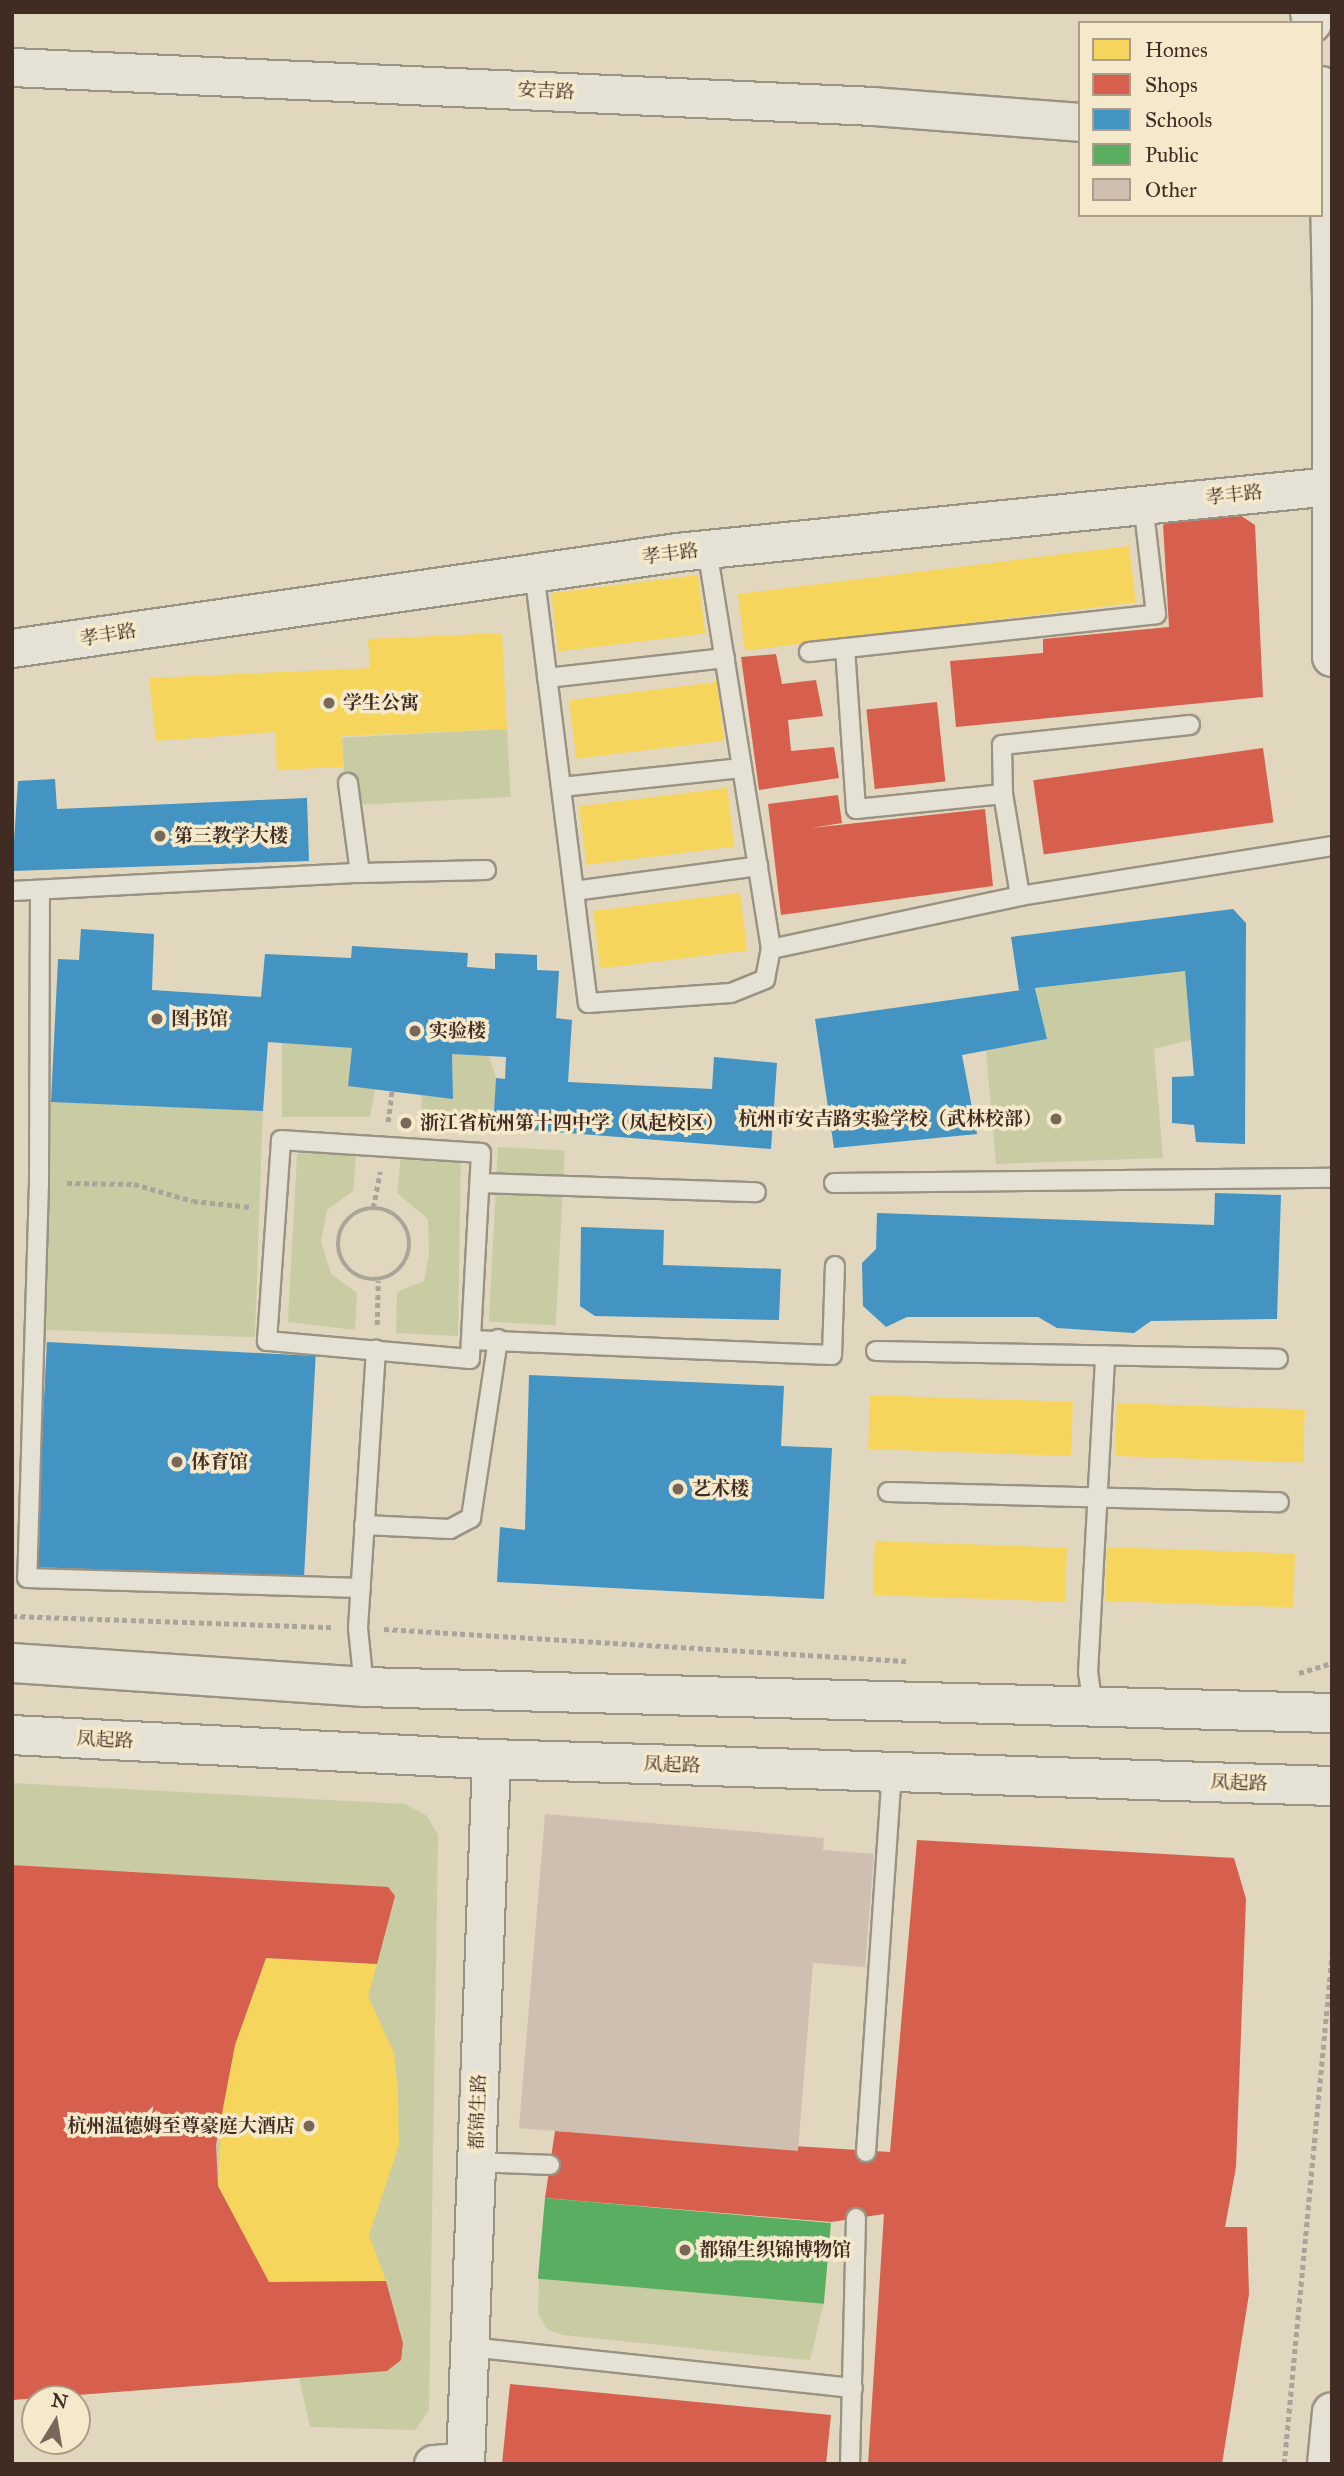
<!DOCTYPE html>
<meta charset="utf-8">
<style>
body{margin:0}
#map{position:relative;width:1344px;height:2476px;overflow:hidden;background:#e0d7be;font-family:"IM FELL Great Primer","Noto Serif SC",serif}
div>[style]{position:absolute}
.green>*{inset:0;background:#c9cba3;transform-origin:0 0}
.homes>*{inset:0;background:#f6d55c;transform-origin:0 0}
.shops>*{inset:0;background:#d6604d;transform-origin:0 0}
.schools>*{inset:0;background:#4393c3;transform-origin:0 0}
.public>*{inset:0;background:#5aae61;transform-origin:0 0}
.building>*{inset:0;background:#cfbfb0}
.path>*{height:4.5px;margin-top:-2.25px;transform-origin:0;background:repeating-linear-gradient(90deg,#aaa49a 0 5px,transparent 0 8.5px)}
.path>.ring{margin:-2.25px;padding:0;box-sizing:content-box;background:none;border:4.5px solid #aaa49a;border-radius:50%}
.roads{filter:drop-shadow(2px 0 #9a9283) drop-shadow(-2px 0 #9a9283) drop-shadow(0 2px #9a9283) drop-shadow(0 -2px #9a9283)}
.lane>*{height:18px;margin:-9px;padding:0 9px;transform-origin:9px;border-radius:9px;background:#e6e1d5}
.street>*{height:37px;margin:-18.5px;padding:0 18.5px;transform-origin:18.5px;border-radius:18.5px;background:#e6e1d5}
.secondary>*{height:38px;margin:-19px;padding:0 19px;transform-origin:19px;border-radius:19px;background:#e6e1d5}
.dots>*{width:19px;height:19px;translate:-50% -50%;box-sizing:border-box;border:4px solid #f5e9cb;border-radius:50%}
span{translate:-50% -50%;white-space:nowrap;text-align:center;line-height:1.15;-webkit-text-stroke:7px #f5e9cb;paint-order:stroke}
.street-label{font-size:19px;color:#412c24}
.poi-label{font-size:19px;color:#412c24;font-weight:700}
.left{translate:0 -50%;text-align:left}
.right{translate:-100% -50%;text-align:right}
.frame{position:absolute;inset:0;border:14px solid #412c24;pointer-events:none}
.legend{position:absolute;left:1078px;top:21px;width:245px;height:196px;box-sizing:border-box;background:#f5e9cb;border:2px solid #ad9d88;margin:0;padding:9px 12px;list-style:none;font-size:21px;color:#412c24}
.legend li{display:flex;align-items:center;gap:14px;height:35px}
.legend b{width:35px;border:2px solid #ad9d88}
.north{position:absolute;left:21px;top:2385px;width:70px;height:70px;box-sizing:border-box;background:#f5e9cb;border:2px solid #ad9d88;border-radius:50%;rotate:11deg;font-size:19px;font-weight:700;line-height:28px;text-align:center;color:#412c24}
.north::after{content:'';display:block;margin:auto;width:24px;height:32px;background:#79685a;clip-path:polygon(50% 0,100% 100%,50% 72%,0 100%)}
</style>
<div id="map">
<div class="green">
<div style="left:507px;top:729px;width:68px;height:165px;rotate:87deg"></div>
<div style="clip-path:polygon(1185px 971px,1191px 1040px,1154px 1049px,1163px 1158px,996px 1164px,986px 1051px,1046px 1039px,1036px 988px)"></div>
<div style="clip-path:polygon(282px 1043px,352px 1048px,348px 1085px,375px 1089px,370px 1117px,282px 1117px)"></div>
<div style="clip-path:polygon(452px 1054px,489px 1056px,496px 1078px,493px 1127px,420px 1124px,422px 1095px,453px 1099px)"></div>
<div style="left:51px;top:1102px;width:212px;height:228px;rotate:2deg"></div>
<div style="clip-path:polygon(357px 1145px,353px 1191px,327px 1210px,321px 1241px,331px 1274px,357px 1293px,355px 1330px,288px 1322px,297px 1154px)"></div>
<div style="left:498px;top:1147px;width:67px;height:175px;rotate:3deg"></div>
<div style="clip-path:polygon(402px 1148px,461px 1151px,458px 1336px,396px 1333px,397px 1292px,424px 1281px,429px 1255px,428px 1219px,397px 1193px)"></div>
<div style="clip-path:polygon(12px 1783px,405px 1804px,427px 1816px,438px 1835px,429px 2410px,415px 2430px,310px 2427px,299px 2378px,12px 2400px)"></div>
<div style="clip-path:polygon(539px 2279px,824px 2302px,810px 2360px,795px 2359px,563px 2335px,548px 2330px,538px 2314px)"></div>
</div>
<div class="homes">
<div style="left:1129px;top:546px;width:57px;height:394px;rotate:83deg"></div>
<div style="left:698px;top:575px;width:59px;height:148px;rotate:83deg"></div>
<div style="clip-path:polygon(502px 633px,507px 729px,342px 736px,343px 767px,277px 770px,275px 732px,156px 741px,149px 678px,370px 668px,368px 639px)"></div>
<div style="left:717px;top:682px;width:59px;height:149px;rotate:83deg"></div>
<div style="left:727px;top:788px;width:59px;height:149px;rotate:83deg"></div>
<div style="left:740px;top:893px;width:58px;height:148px;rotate:83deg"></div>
<div style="left:870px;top:1395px;width:203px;height:54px;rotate:2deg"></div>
<div style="left:1117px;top:1403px;width:188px;height:53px;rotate:2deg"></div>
<div style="left:875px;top:1541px;width:192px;height:54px;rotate:2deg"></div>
<div style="left:1107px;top:1547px;width:188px;height:54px;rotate:2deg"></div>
<div style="clip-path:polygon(266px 1958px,377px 1964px,368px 1996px,394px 2053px,398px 2091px,399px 2145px,369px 2235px,386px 2281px,269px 2282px,218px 2186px,222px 2107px,235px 2045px)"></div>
</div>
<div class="shops">
<div style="clip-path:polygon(1237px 513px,1255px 525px,1263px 697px,956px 727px,950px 661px,1043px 653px,1043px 639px,1169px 627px,1163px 525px,1174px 517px)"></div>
<div style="clip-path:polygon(776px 654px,782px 684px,816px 680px,823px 716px,788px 720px,791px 751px,834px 747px,839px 778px,759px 790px,741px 657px)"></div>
<div style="left:937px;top:702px;width:80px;height:71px;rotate:84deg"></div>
<div style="left:1263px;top:748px;width:75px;height:232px;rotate:82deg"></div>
<div style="clip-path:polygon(838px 795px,842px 823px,811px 828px,985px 809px,993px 886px,781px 915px,768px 804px)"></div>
<div style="clip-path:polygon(917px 1840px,1234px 1858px,1246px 1899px,1236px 2167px,1225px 2227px,1247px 2227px,1249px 2294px,1222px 2464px,868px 2464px,884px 2214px,831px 2222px,545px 2198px,555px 2131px,890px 2152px)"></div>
<div style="clip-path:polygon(12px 1865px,388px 1887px,395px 1896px,377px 1964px,266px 1958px,235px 2045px,216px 2145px,218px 2186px,269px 2282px,386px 2281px,403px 2343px,401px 2360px,387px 2371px,12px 2400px)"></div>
<div style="clip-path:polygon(510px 2384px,831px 2415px,826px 2464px,502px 2464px)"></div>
</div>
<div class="schools">
<div style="clip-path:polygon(55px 779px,57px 809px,307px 798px,309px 861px,12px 871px,18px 781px)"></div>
<div style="clip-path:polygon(1233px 909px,1246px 923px,1245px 1144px,1196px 1142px,1194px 1125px,1172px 1123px,1172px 1077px,1194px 1076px,1185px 971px,1035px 988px,1047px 1039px,962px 1055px,977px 1134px,834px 1148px,815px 1019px,1028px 989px,1019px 990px,1011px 937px)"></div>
<div style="clip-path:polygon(81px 929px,154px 934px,152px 990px,261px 997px,265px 954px,351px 958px,352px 946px,468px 953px,467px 967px,495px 969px,495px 953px,537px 955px,537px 970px,559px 971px,556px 1018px,572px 1020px,568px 1082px,712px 1089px,714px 1057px,777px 1063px,771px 1149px,493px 1127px,496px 1078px,505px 1079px,506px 1057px,452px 1054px,453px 1099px,348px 1086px,352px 1048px,268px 1042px,263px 1111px,51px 1102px,58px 959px,79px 960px)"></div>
<div style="clip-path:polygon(1215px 1193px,1281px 1195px,1277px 1319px,1151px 1321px,1134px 1333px,1057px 1328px,1038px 1317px,907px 1317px,886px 1327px,863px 1306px,862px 1263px,876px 1249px,877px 1213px,1214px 1225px)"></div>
<div style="clip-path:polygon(581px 1227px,664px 1230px,663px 1265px,781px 1269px,779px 1320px,595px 1316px,580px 1306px)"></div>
<div style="left:47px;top:1342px;width:269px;height:225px;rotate:3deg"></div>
<div style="clip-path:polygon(529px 1375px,784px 1386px,781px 1446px,832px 1448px,824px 1599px,497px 1582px,500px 1527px,525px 1530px)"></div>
</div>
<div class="public">
<div style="left:545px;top:2198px;width:287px;height:81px;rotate:5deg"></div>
</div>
<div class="building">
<div style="clip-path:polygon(545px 1814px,824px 1838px,823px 1850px,874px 1854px,865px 1967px,813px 1963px,798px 2151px,519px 2128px)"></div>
</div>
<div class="path">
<div style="left:388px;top:1122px;width:31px;rotate:-83deg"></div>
<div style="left:67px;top:1183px;width:67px;rotate:0.9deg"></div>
<div style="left:134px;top:1184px;width:61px;rotate:16.1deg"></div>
<div style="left:193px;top:1201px;width:58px;rotate:5.9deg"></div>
<div class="ring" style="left:338px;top:1208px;width:67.5px;height:67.5px"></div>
<div style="left:373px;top:1208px;width:37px;rotate:-79deg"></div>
<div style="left:377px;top:1325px;width:44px;rotate:-88.7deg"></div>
<div style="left:12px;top:1616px;width:321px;rotate:2deg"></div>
<div style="left:384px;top:1629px;width:523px;rotate:3.51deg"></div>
<div style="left:1299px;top:1673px;width:34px;rotate:-17deg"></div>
<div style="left:1284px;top:2464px;width:514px;rotate:-84.64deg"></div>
</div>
<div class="roads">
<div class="lane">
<div style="left:707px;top:549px;width:405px;rotate:80.9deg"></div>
<div style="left:534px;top:571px;width:435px;rotate:82.9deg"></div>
<div style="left:588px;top:1003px;width:143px;rotate:-4deg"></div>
<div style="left:731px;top:993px;width:37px;rotate:-22deg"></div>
<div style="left:765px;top:979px;width:31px;rotate:-79deg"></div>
<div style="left:771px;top:949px;width:255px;rotate:-12deg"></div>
<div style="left:1020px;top:896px;width:316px;rotate:-9.1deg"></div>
<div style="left:845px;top:648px;width:161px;rotate:86.1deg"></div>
<div style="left:856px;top:809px;width:148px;rotate:-5.8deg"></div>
<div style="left:1003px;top:794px;width:49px;rotate:-91.2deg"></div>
<div style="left:1002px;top:745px;width:189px;rotate:-6.1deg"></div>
<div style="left:809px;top:652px;width:349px;rotate:-6.2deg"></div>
<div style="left:1156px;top:614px;width:111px;rotate:-96.7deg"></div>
<div style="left:547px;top:678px;width:179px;rotate:-6.4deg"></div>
<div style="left:561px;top:787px;width:182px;rotate:-6deg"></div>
<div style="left:1003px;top:794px;width:103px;rotate:80.5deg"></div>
<div style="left:360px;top:873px;width:126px;rotate:-1.4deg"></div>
<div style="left:40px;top:890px;width:293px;rotate:90.2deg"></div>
<div style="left:39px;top:1183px;width:395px;rotate:91.7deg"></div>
<div style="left:27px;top:1578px;width:334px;rotate:1.7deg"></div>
<div style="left:12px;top:891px;width:348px;rotate:-3deg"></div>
<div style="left:360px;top:873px;width:91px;rotate:-97.6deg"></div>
<div style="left:574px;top:891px;width:186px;rotate:-7.7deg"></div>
<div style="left:281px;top:1140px;width:200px;rotate:3.7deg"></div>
<div style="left:481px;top:1153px;width:206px;rotate:93.1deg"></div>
<div style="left:470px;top:1359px;width:204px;rotate:-174.9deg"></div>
<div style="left:267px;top:1341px;width:201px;rotate:-86deg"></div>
<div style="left:480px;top:1183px;width:276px;rotate:1.9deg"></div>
<div style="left:834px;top:1183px;width:498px;rotate:-0.6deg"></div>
<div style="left:471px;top:1340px;width:361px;rotate:2.4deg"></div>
<div style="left:832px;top:1355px;width:89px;rotate:-88.1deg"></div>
<div style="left:876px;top:1351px;width:402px;rotate:1.1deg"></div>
<div style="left:888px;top:1492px;width:391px;rotate:1.5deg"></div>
<div style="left:364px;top:1525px;width:86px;rotate:2.7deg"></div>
<div style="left:450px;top:1529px;width:24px;rotate:-28deg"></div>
<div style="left:471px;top:1518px;width:181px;rotate:-81.4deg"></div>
<div style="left:364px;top:1687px;width:59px;rotate:-95.8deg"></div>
<div style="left:358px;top:1628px;width:279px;rotate:-86.3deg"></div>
<div style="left:1093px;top:1707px;width:34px;rotate:-98deg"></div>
<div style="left:1088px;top:1673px;width:318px;rotate:-86.9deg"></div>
<div style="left:866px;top:2152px;width:381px;rotate:-86.1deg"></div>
<div style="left:476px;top:2162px;width:74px;rotate:2.3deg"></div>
<div style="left:469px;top:2347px;width:386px;rotate:6.1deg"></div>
<div style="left:850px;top:2464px;width:246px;rotate:-88.6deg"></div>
</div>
<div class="street">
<div style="left:12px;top:67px;width:862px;rotate:2.59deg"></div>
<div style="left:873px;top:106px;width:208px;rotate:4.4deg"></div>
<div style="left:12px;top:648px;width:672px;rotate:-8.21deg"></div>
<div style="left:677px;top:552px;width:656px;rotate:-5.77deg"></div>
<div style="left:433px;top:2464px;width:32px;rotate:-5deg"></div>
<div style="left:465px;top:2464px;width:705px;rotate:-87.89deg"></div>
</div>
<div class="secondary">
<div style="left:1310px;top:12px;width:11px;rotate:80deg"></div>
<div style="left:1321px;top:86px;width:56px;rotate:81.7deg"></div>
<div style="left:1329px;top:141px;width:159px;rotate:88.9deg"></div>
<div style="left:1332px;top:302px;width:355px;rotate:90deg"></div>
<div style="left:12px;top:1663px;width:353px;rotate:3.9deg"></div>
<div style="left:364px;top:1687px;width:968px;rotate:1.54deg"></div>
<div style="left:12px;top:1735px;width:480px;rotate:2.9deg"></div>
<div style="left:491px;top:1759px;width:841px;rotate:1.84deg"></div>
<div style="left:1327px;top:2464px;width:52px;rotate:-84.5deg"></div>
</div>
</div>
<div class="dots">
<div style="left:329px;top:703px;background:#79685a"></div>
<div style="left:160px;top:836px;background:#79685a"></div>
<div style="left:157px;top:1019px;background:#79685a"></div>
<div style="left:415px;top:1031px;background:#79685a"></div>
<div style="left:1056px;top:1119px;background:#79685a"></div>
<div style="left:406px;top:1123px;background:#79685a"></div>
<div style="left:177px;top:1462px;background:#79685a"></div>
<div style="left:678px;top:1489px;background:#79685a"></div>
<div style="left:309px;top:2126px;background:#79685a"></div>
<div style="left:685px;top:2250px;background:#79685a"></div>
</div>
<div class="street-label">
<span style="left:546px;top:91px;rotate:3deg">安吉路</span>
<span style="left:1234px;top:495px;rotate:-6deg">孝丰路</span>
<span style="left:670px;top:554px;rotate:-7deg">孝丰路</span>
<span style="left:108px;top:635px;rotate:-9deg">孝丰路</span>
<span style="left:105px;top:1740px;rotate:3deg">凤起路</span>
<span style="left:672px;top:1765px;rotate:2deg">凤起路</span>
<span style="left:1239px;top:1783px;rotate:2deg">凤起路</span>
<span style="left:478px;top:2112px;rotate:-88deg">都锦生路</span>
</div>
<div class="poi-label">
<span class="left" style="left:343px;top:703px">学生公寓</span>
<span class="left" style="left:174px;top:836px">第三教学大楼</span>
<span class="left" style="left:171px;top:1019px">图书馆</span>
<span class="left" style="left:429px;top:1031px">实验楼</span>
<span class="right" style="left:1042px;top:1119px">杭州市安吉路实验学校（武林校部）</span>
<span class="left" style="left:420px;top:1123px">浙江省杭州第十四中学（凤起校区）</span>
<span class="left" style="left:191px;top:1462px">体育馆</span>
<span class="left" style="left:692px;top:1489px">艺术楼</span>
<span class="right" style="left:295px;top:2126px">杭州温德姆至尊豪庭大酒店</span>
<span class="left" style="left:699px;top:2250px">都锦生织锦博物馆</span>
</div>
<div class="frame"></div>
<ul class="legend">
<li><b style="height:19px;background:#f6d55c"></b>Homes</li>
<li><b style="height:19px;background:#d6604d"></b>Shops</li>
<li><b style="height:19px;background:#4393c3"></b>Schools</li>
<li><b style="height:19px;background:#5aae61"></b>Public</li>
<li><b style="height:19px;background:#cfbfb0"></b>Other</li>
</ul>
<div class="north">N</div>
</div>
